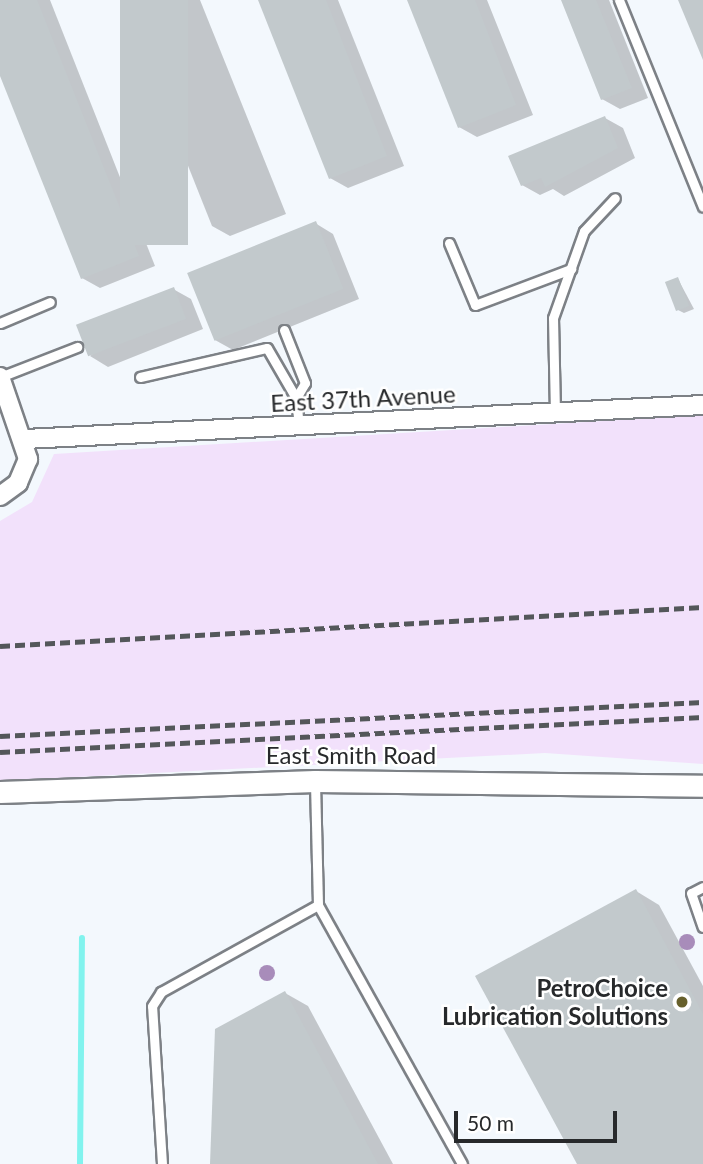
<!DOCTYPE html>
<style>
body{margin:0}
#map{position:relative;width:703px;height:1164px;overflow:hidden;background:#f3f8fd;font-family:Lato,sans-serif}
div>[style]{position:absolute}
.green>*{inset:0;background:#f2e1fb}
.shadow>*{inset:0;background:#0003}
.stream>*{height:6px;margin:-3px;padding:0 3px;transform-origin:3px;border-radius:3px;background:#81f3ee}
.building>*{inset:0;background:#c2c9cc;transform-origin:0 0}
.roads{filter:drop-shadow(2px 0 #7d8186) drop-shadow(-2px 0 #7d8186) drop-shadow(0 2px #7d8186) drop-shadow(0 -2px #7d8186)}
.service>*{height:9px;margin:-4.5px;padding:0 4.5px;transform-origin:4.5px;border-radius:4.5px;background:#fff}
.minor>*{height:18px;margin:-9px;padding:0 9px;transform-origin:9px;border-radius:9px;background:#fff}
.tertiary>*{height:21px;margin:-10.5px;padding:0 10.5px;transform-origin:10.5px;border-radius:10.5px;background:#fff}
.rail>*{height:5px;margin-top:-2.5px;transform-origin:0;background:repeating-linear-gradient(90deg,#54575a 0 10px,transparent 0 15px)}
.trees>*{width:16px;height:16px;margin:-8px;border-radius:50%;background:#a88cba}
.dots>*{width:19px;height:19px;translate:-50% -50%;box-sizing:border-box;border:4px solid #fff;border-radius:50%}
span{translate:-50% -50%;white-space:nowrap;text-align:center;line-height:1.15;-webkit-text-stroke:5px #fff;paint-order:stroke}
.street-label{font-size:24px;color:#27292b}
.poi-label{font-size:24px;color:#27292b;font-weight:700}
.right{translate:-100% -50%;text-align:right}
.scale{position:absolute;left:454px;top:1111px;width:163px;height:32px;box-sizing:border-box;border:4px solid #27292b;border-top:0;padding-left:9px;font-size:21px;line-height:24px;white-space:nowrap;color:#27292b;-webkit-text-stroke:5px #fff;paint-order:stroke}
</style>
<div id="map">
<div class="green">
<div style="clip-path:polygon(703px 415px,703px 764px,545px 753px,0 781px,0 521px,32px 502px,54px 454px)"></div>
</div>
<div class="shadow">
<div style="clip-path:polygon(0 0,50px 0,155px 266px,100px 288px,82px 278px,0 71px)"></div>
<div style="clip-path:polygon(122px 0,200px 0,286px 214px,230px 236px,212px 226px)"></div>
<div style="clip-path:polygon(260px 0,338px 0,404px 166px,348px 188px,330px 178px)"></div>
<div style="clip-path:polygon(409px 0,487px 0,533px 115px,477px 137px,459px 127px)"></div>
<div style="clip-path:polygon(562px 0,609px 0,648px 98px,620px 109px,602px 99px)"></div>
<div style="clip-path:polygon(605px 118px,623px 128px,635px 158px,564px 196px,553px 189px,540px 195px,522px 185px)"></div>
<div style="clip-path:polygon(315px 223px,333px 234px,359px 299px,233px 350px,215px 340px)"></div>
<div style="clip-path:polygon(678px 279px,694px 309px,684px 313px,678px 310px)"></div>
<div style="clip-path:polygon(173px 289px,191px 299px,203px 329px,108px 367px,90px 356px)"></div>
<div style="clip-path:polygon(636px 891px,659px 905px,703px 986px,703px 1164px,579px 1164px)"></div>
<div style="clip-path:polygon(285px 993px,308px 1006px,393px 1164px,212px 1164px)"></div>
</div>
<div class="stream">
<div style="left:80px;top:1164px;width:226px;rotate:-89.5deg"></div>
</div>
<div class="building">
<div style="clip-path:polygon(0 0,37px 0,139px 256px,81px 279px,0 76px)"></div>
<div style="left:120px;top:0;width:68px;height:245px"></div>
<div style="clip-path:polygon(258px 0,326px 0,387px 156px,329px 179px)"></div>
<div style="clip-path:polygon(407px 0,475px 0,516px 105px,458px 128px)"></div>
<div style="clip-path:polygon(561px 0,596px 0,632px 88px,601px 100px)"></div>
<div style="clip-path:polygon(678px 0,703px 0,703px 60px)"></div>
<div style="clip-path:polygon(605px 116px,618px 148px,545px 187px,541px 178px,521px 186px,508px 156px)"></div>
<div style="left:316px;top:221px;width:73px;height:139px;rotate:68deg"></div>
<div style="left:678px;top:277px;width:31px;height:14px;rotate:69deg"></div>
<div style="left:174px;top:287px;width:34px;height:105px;rotate:69deg"></div>
<div style="clip-path:polygon(636px 889px,703px 1014px,703px 1164px,577px 1164px,475px 976px)"></div>
<div style="clip-path:polygon(285px 991px,378px 1164px,210px 1164px,215px 1029px)"></div>
</div>
<div class="roads">
<div class="service">
<div style="left:619px;top:0;width:223px;rotate:67.9deg"></div>
<div style="left:449px;top:243px;width:67px;rotate:67.2deg"></div>
<div style="left:475px;top:305px;width:103px;rotate:-20.6deg"></div>
<div style="left:0;top:323px;width:54px;rotate:-22.8deg"></div>
<div style="left:284px;top:330px;width:57px;rotate:68.4deg"></div>
<div style="left:305px;top:383px;width:17px;rotate:121deg"></div>
<div style="left:0;top:377px;width:83px;rotate:-21.3deg"></div>
<div style="left:140px;top:377px;width:130px;rotate:-12.9deg"></div>
<div style="left:267px;top:348px;width:58px;rotate:59.9deg"></div>
<div style="left:296px;top:398px;width:27px;rotate:84deg"></div>
<div style="left:555px;top:413px;width:95px;rotate:-91.2deg"></div>
<div style="left:553px;top:318px;width:92px;rotate:-70.4deg"></div>
<div style="left:584px;top:231px;width:45px;rotate:-46.8deg"></div>
<div style="left:703px;top:887px;width:13px;rotate:153deg"></div>
<div style="left:691px;top:893px;width:36px;rotate:71deg"></div>
<div style="left:318px;top:905px;width:296px;rotate:60.9deg"></div>
<div style="left:162px;top:1164px;width:158px;rotate:-93.6deg"></div>
<div style="left:152px;top:1006px;width:17px;rotate:-57deg"></div>
<div style="left:161px;top:992px;width:179px;rotate:-29deg"></div>
<div style="left:318px;top:905px;width:123px;rotate:-91.4deg"></div>
</div>
<div class="minor">
<div style="left:0;top:377px;width:87px;rotate:71.1deg"></div>
<div style="left:28px;top:459px;width:26px;rotate:113deg"></div>
<div style="left:18px;top:483px;width:22px;rotate:144deg"></div>
<div style="left:25px;top:439px;width:679px;rotate:-2.87deg"></div>
</div>
<div class="tertiary">
<div style="left:0;top:792px;width:315px;rotate:-2deg"></div>
<div style="left:315px;top:781px;width:388px;rotate:0.7deg"></div>
</div>
</div>
<div class="rail">
<div style="left:0;top:646px;width:704px;rotate:-3.18deg"></div>
<div style="left:0;top:736px;width:704px;rotate:-2.77deg"></div>
<div style="left:0;top:752px;width:704px;rotate:-2.85deg"></div>
</div>
<div class="trees">
<div style="left:687px;top:942px"></div>
<div style="left:267px;top:973px"></div>
</div>
<div class="dots">
<div style="left:682px;top:1002px;background:#67602c"></div>
</div>
<div class="street-label">
<span style="left:363px;top:398px;rotate:-3deg">East 37th Avenue</span>
<span style="left:351px;top:755px">East Smith Road</span>
</div>
<div class="poi-label">
<span class="right" style="left:668px;top:1002px">PetroChoice<br>Lubrication Solutions</span>
</div>
<div class="scale">50 m</div>
</div>
